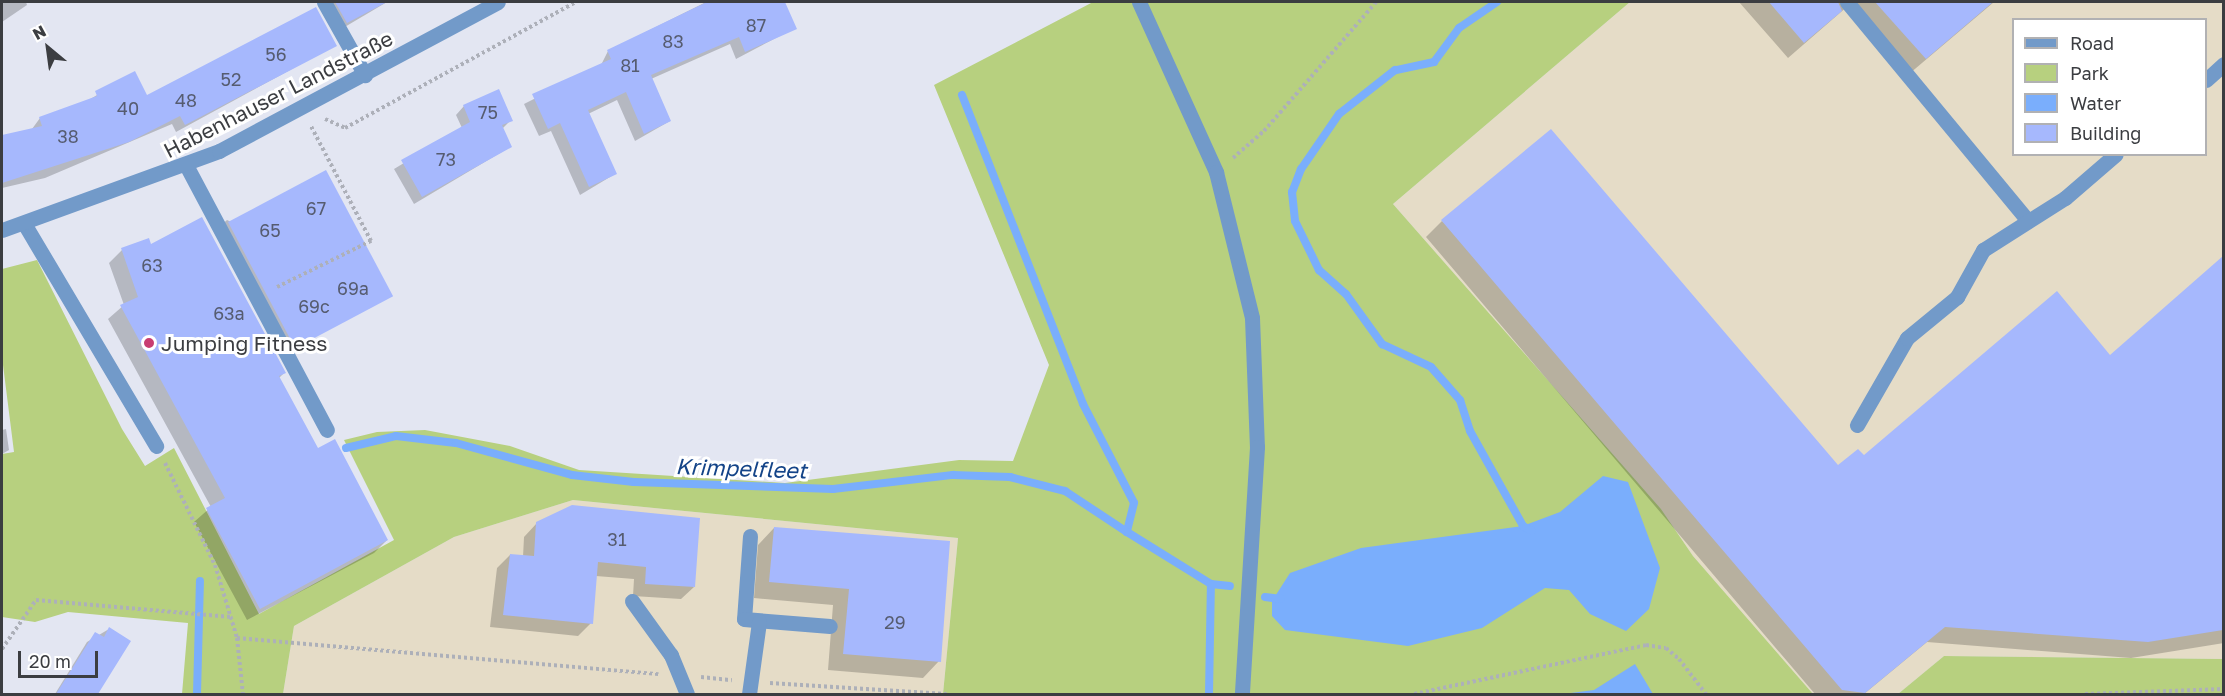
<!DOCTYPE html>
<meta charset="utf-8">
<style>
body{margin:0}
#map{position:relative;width:2225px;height:696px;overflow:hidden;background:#e3e6f2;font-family:"Golos Text",sans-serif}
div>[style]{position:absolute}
.commercial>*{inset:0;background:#e5dcc7}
.green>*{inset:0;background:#b7d07f}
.water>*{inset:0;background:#7aaefc}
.shadow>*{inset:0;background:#0003}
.stream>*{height:8px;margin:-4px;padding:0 4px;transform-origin:4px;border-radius:4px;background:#7aaefc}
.building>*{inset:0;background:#a6b8fd;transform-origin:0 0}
.path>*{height:4px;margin-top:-2px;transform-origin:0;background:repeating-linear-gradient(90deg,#adb0b9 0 3px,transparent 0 6px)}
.minor>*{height:15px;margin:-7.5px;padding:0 7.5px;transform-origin:7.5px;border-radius:7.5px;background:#729ac9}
.dots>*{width:16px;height:16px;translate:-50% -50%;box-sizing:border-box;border:3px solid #fff;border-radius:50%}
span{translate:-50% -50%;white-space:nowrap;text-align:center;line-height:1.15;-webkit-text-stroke:6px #fff;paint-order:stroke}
.number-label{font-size:18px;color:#565c70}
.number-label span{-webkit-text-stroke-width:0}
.street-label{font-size:21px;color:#3b3d41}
.poi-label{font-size:21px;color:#3b3d41}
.left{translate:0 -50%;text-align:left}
.water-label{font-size:22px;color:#144488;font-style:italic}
.frame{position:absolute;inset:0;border:3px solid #3b3d41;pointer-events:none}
.legend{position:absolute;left:2012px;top:18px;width:195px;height:138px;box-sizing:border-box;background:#fff;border:2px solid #b1b1b3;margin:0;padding:8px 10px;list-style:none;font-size:18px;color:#3b3d41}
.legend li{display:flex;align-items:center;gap:12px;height:30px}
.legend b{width:30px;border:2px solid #b1b1b3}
.north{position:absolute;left:18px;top:18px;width:60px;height:60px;-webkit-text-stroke:4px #fff;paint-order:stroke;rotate:331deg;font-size:16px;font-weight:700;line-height:24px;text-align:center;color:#3b3d41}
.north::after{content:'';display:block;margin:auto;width:21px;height:27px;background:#3b3d41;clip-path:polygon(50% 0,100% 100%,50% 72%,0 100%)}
.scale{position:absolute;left:18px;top:651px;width:80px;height:27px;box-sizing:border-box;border:3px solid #3b3d41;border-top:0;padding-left:8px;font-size:18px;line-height:21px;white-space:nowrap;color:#3b3d41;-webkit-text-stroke:4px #fff;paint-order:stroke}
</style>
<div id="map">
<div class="commercial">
<div style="clip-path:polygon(evenodd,1630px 2px,2223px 2px,2223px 659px,1944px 656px,1898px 694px,1813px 694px,1693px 556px,1661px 509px,1393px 204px,1630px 2px,2014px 20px,2206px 20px,2206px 154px,2014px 154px,2014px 20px)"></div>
<div style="clip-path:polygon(573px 500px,958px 538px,943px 694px,283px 694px,294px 626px,454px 537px)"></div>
</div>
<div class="green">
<div style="clip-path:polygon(1093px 2px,1630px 2px,1393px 204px,1661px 509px,1693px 556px,1813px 694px,943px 694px,958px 538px,573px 500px,454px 537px,294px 626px,283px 694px,182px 694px,188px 623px,68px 612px,35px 622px,2px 617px,2px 454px,14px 452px,2px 357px,2px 269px,37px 260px,122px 429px,145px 466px,174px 448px,259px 614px,394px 540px,344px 440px,377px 432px,425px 430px,510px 446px,579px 470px,785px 483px,959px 460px,1013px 461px,1049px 365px,934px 85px)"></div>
<div style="clip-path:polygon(1944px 656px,2223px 659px,2223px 694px,1898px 694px)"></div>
</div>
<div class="water">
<div style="clip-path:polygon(1603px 476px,1628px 482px,1660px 568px,1649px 609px,1626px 631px,1590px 614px,1569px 590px,1545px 588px,1482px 628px,1408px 646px,1285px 630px,1272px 616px,1272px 601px,1290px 573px,1361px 548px,1523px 526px,1560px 512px)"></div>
<div style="clip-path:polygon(1635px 664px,1653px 694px,1563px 694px,1594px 690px)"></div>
</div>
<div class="shadow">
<div style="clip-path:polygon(2px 2px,26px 2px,27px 5px,2px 22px)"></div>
<div style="clip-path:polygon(327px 2px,387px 2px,338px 31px)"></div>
<div style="clip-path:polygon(706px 2px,783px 2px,795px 28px,736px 59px,730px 44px,651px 79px,670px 121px,635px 141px,617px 100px,588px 114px,615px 174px,580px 195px,551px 131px,539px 136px,524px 104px,601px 65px,608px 51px)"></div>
<div style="clip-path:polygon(1739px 2px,1994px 2px,1909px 74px,1849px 5px,1788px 58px)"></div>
<div style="clip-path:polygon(336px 45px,176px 132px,172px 124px,45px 178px,2px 188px,2px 136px,32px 129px,40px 118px,87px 101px,134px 73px,146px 97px)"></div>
<div style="clip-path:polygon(464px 106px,511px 120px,502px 129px,510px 147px,414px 204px,394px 169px,462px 128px,456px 115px)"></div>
<div style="clip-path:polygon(227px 220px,391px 296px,284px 353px,218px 228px)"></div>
<div style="clip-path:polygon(1442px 221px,1838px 467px,2110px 357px,2224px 258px,2224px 643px,2131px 658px,1927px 642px,1864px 694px,1815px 694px,1426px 237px)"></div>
<div style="clip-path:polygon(150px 247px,284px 373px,279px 378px,317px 450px,387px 540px,374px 553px,247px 620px,194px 522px,211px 507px,108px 319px,124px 305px,109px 263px,122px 250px)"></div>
<div style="clip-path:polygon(6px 429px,9px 450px,2px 454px,2px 430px)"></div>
<div style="clip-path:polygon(572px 507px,694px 587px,681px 599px,633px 596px,634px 579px,596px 576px,591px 623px,578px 636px,490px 627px,497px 568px,510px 555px,523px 557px,524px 537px,537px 523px)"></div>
<div style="clip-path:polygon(774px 528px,939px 661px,923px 678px,828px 670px,833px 605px,754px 598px,758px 545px)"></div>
<div style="clip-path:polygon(109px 629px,129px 641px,96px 694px,55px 694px,87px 642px)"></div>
</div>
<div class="stream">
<div style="left:1497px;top:2px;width:46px;rotate:145.6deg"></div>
<div style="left:1459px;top:28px;width:42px;rotate:126.3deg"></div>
<div style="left:1434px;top:62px;width:40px;rotate:168deg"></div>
<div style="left:1395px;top:70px;width:71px;rotate:141.8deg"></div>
<div style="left:1339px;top:114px;width:67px;rotate:124.6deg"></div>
<div style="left:1301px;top:169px;width:25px;rotate:111deg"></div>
<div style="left:1292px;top:192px;width:29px;rotate:84deg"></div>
<div style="left:1295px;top:221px;width:55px;rotate:63.9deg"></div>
<div style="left:1319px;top:270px;width:36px;rotate:42deg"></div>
<div style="left:1346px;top:294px;width:62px;rotate:54.2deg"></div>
<div style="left:1382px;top:344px;width:54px;rotate:25.1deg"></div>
<div style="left:1431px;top:367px;width:44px;rotate:48.7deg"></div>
<div style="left:1460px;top:400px;width:33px;rotate:72deg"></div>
<div style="left:1470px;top:431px;width:109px;rotate:60.8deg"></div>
<div style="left:1523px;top:526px;width:10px;rotate:29deg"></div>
<div style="left:962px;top:95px;width:332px;rotate:68.6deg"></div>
<div style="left:1083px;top:404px;width:111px;rotate:62.7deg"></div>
<div style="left:1134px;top:503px;width:30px;rotate:104deg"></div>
<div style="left:1127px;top:532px;width:99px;rotate:31.8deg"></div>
<div style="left:1211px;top:584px;width:19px;rotate:6deg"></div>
<div style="left:346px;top:448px;width:51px;rotate:-13.5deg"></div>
<div style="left:396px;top:436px;width:60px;rotate:6.7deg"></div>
<div style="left:456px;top:443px;width:120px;rotate:15.4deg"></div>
<div style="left:572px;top:475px;width:62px;rotate:6.4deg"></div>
<div style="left:634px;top:482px;width:199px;rotate:2deg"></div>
<div style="left:833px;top:489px;width:121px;rotate:-6.7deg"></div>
<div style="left:953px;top:475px;width:57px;rotate:2deg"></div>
<div style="left:1010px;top:477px;width:57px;rotate:14.3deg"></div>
<div style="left:1065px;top:491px;width:74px;rotate:33.5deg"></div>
<div style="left:1265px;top:597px;width:16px;rotate:7deg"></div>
<div style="left:197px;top:694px;width:113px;rotate:-88.5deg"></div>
<div style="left:1209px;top:694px;width:110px;rotate:-89deg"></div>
</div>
<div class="building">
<div style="clip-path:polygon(335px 2px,387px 2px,347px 23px)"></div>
<div style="clip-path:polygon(707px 2px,785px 2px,797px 29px,745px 52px,739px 37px,651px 75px,671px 121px,644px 134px,626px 92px,588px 110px,617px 174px,589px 187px,560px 123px,548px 129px,532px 94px,611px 59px,607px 50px)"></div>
<div style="clip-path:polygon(1769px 2px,1838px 2px,1842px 11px,1804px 43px)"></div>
<div style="clip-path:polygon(1875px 2px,1993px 2px,1926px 59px)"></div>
<div style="clip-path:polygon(316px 7px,337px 46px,185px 125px,180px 116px,129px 142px,2px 183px,2px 135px,42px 126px,39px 117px,97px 96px,95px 91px,135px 71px,147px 95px)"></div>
<div style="clip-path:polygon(499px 89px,513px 121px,502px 125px,512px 147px,422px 197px,401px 160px,470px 122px,463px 105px)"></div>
<div style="clip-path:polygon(1551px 129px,1838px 465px,1858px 449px,1864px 455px,2057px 291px,2110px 355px,2223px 256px,2223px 630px,2148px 642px,1945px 627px,1865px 693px,1842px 690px,1441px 220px)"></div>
<div style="left:326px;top:170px;width:143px;height:111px;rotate:62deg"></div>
<div style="clip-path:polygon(202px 217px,286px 373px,279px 376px,318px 448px,335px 439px,388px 540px,260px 609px,206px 508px,225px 498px,120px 305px,138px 297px,121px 248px,149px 238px,151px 244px)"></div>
<div style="clip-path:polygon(572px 505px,700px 518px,695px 587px,645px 584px,646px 567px,598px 562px,593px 624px,503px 615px,510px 554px,534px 556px,536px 522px)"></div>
<div style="clip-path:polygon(774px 527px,950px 541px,941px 662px,843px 654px,849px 589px,769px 582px)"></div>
<div style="clip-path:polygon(109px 627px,131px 641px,98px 694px,56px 694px,95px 632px,104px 637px)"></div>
</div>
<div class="path">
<div style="left:325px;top:119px;width:22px;rotate:24deg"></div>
<div style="left:345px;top:128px;width:263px;rotate:-28.6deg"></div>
<div style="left:1233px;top:158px;width:41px;rotate:-41.1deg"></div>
<div style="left:1264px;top:131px;width:171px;rotate:-49deg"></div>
<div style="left:277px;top:287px;width:105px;rotate:-26.1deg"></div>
<div style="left:371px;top:241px;width:130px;rotate:-117.6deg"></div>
<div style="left:165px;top:463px;width:114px;rotate:63.9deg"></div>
<div style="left:215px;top:565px;width:76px;rotate:73.2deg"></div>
<div style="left:237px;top:638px;width:56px;rotate:83.9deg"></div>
<div style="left:237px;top:638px;width:423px;rotate:4.9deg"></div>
<div style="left:2px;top:649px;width:60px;rotate:-55.2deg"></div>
<div style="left:36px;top:600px;width:196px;rotate:5deg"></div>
<div style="left:701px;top:677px;width:31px;rotate:6deg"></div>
<div style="left:770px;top:683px;width:177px;rotate:3.6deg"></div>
<div style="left:1414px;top:694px;width:237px;rotate:-11.9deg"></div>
<div style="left:1646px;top:645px;width:20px;rotate:9deg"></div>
<div style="left:1666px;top:648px;width:17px;rotate:40deg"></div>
<div style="left:1679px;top:659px;width:44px;rotate:52.4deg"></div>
<div style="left:2085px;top:694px;width:139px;rotate:-2.1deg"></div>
</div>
<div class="minor">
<div style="left:324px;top:2px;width:84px;rotate:60.7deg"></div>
<div style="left:1139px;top:2px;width:187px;rotate:65.6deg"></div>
<div style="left:1216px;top:172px;width:150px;rotate:76.1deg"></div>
<div style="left:1252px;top:318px;width:129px;rotate:87.8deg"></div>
<div style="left:1257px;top:447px;width:247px;rotate:93.5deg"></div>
<div style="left:1847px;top:2px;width:284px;rotate:50.4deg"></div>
<div style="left:2206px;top:80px;width:24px;rotate:-42deg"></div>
<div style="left:186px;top:165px;width:300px;rotate:62deg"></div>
<div style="left:25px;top:225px;width:257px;rotate:59.3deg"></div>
<div style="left:2px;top:230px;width:231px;rotate:-20deg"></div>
<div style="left:219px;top:151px;width:316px;rotate:-28.1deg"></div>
<div style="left:1857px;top:425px;width:100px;rotate:-60.1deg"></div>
<div style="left:1907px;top:338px;width:65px;rotate:-39.4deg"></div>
<div style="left:1957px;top:297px;width:54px;rotate:-61deg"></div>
<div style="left:1983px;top:250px;width:97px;rotate:-32.4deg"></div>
<div style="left:2065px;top:198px;width:67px;rotate:-40.8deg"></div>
<div style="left:750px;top:536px;width:83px;rotate:94.1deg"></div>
<div style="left:744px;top:619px;width:86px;rotate:4.7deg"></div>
<div style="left:632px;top:601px;width:67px;rotate:54.2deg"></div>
<div style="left:671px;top:655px;width:42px;rotate:67.7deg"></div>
<div style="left:749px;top:694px;width:73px;rotate:-82.1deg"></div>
</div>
<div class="dots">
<div style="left:149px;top:343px;background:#c83d72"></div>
</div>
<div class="number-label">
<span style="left:756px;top:25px">87</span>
<span style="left:673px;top:41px">83</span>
<span style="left:276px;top:54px">56</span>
<span style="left:630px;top:65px">81</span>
<span style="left:231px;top:79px">52</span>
<span style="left:186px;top:100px">48</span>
<span style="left:128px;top:108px">40</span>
<span style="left:488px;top:112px">75</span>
<span style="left:68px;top:136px">38</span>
<span style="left:446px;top:159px">73</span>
<span style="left:316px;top:208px">67</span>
<span style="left:270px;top:230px">65</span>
<span style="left:152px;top:265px">63</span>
<span style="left:353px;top:288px">69a</span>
<span style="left:314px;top:306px">69c</span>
<span style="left:229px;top:313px">63a</span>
<span style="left:617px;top:539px">31</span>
<span style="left:895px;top:622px">29</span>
</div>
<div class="street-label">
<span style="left:278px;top:94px;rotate:-27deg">Habenhauser Landstraße</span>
</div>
<div class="poi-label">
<span class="left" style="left:161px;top:343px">Jumping Fitness</span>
</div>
<div class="water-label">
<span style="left:741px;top:468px;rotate:2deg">Krimpelfleet</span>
</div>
<div class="frame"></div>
<ul class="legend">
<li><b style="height:8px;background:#729ac9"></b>Road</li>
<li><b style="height:16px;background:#b7d07f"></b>Park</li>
<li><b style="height:16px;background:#7aaefc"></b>Water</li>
<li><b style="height:16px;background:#a6b8fd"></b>Building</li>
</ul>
<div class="north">N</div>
<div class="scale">20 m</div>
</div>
